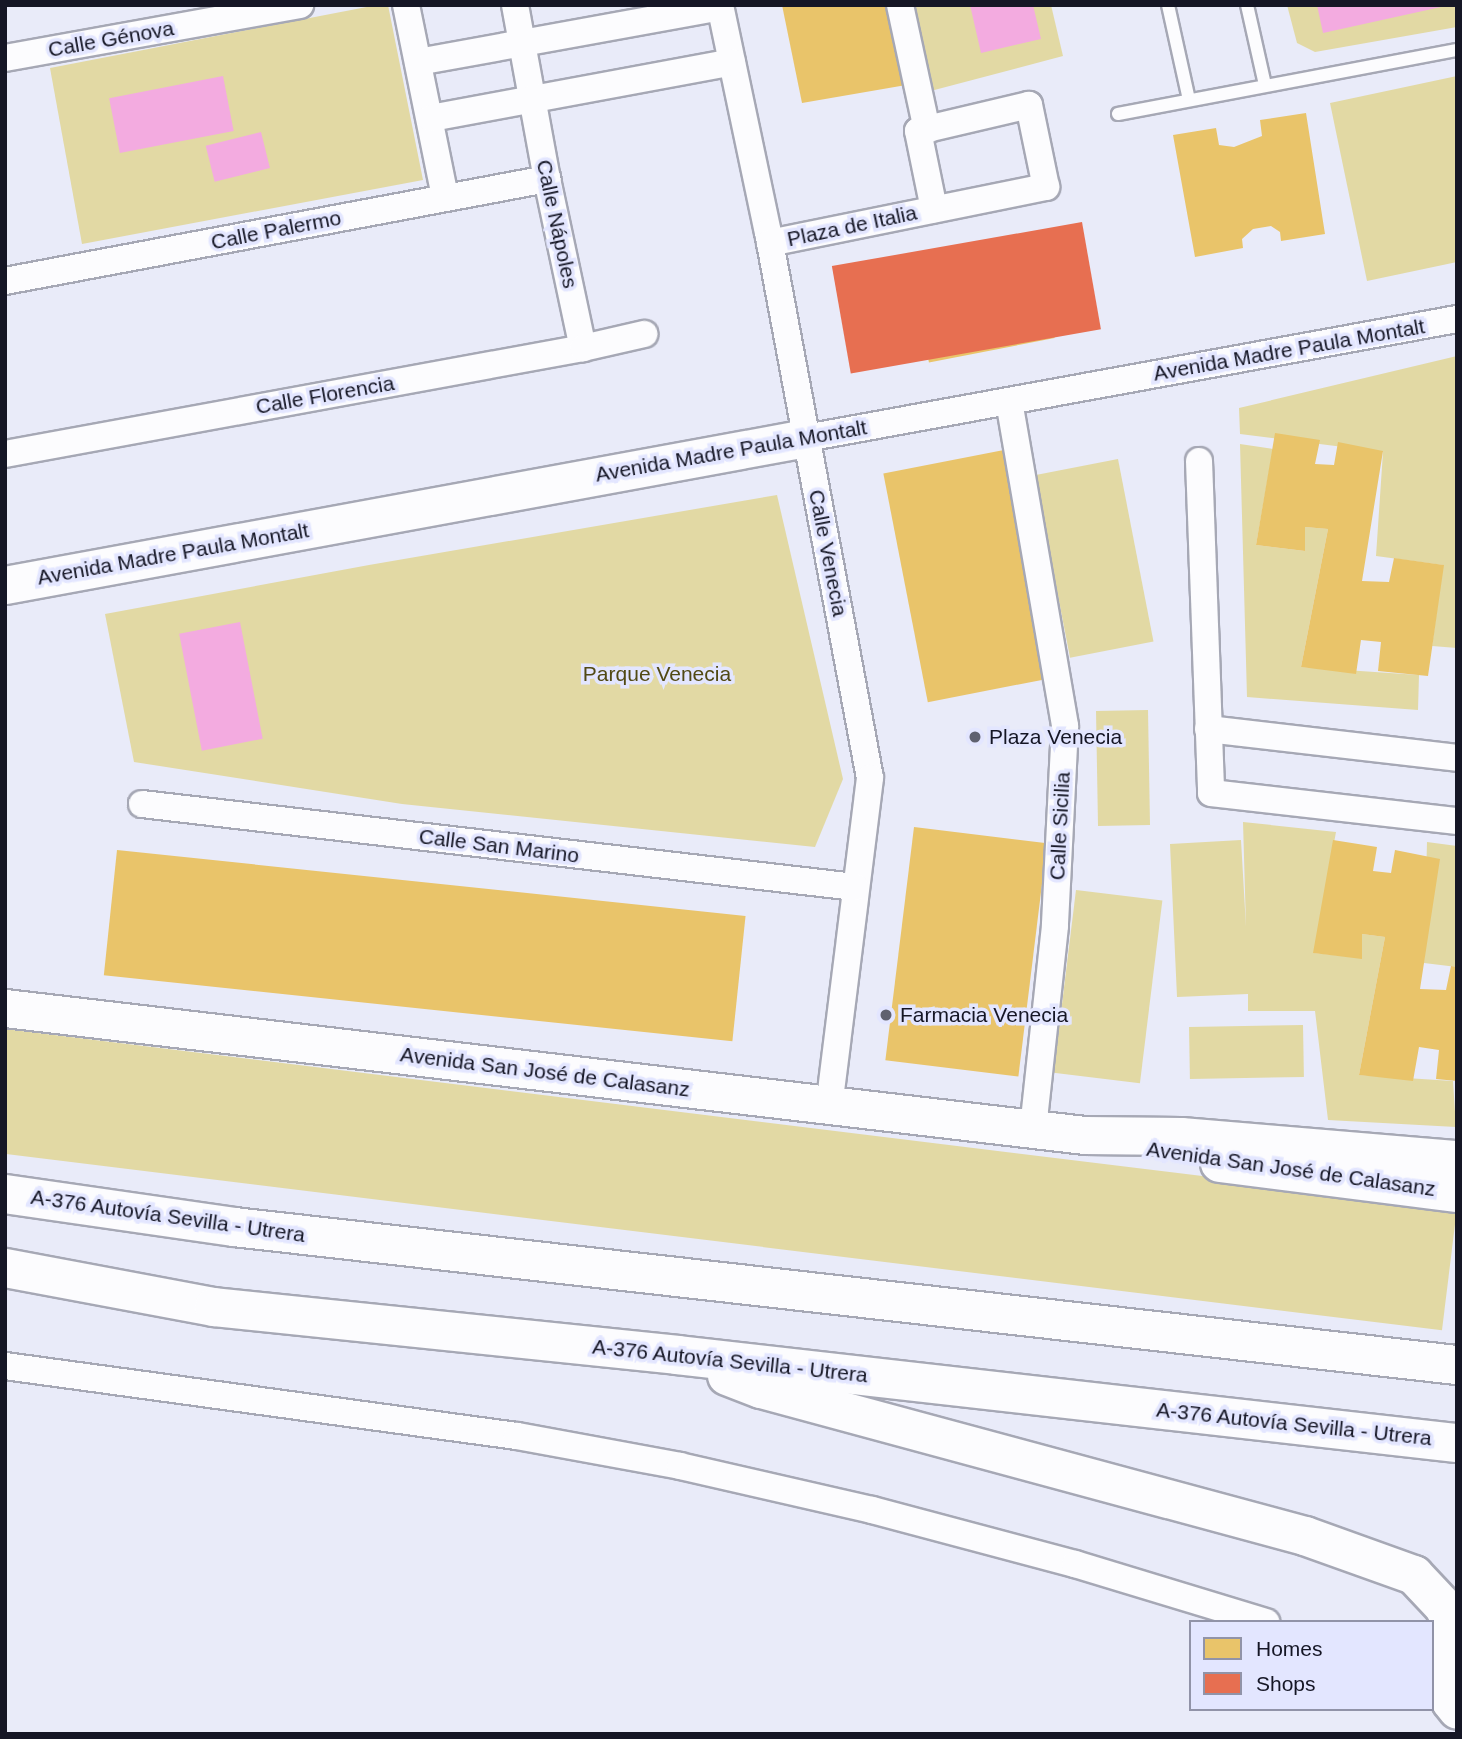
<!DOCTYPE html>
<meta charset="utf-8">
<style>
body{margin:0}
#map{position:relative;width:1462px;height:1739px;overflow:hidden;background:#e9ebf9;font-family:Arial,sans-serif}
div>[style]{position:absolute}
.green>*{inset:0;background:#e2d9a4;transform-origin:0 0}
.water>*{inset:0;background:#f3abe0;transform-origin:0 0}
.homes>*{inset:0;background:#e9c46a;transform-origin:0 0}
.shops>*{inset:0;background:#e76f51;transform-origin:0 0}
.roads{filter:drop-shadow(2px 0 #a6a8b5) drop-shadow(-2px 0 #a6a8b5) drop-shadow(0 2px #a6a8b5) drop-shadow(0 -2px #a6a8b5)}
.lane>*{height:12px;margin:-6px;padding:0 6px;transform-origin:6px;border-radius:6px;background:#fcfcfe}
.street>*{height:26px;margin:-13px;padding:0 13px;transform-origin:13px;border-radius:13px;background:#fcfcfe}
.secondary>*{height:37px;margin:-18.5px;padding:0 18.5px;transform-origin:18.5px;border-radius:18.5px;background:#fcfcfe}
.highway>*{height:38px;margin:-19px;padding:0 19px;transform-origin:19px;border-radius:19px;background:#fcfcfe}
.dots>*{width:19px;height:19px;translate:-50% -50%;box-sizing:border-box;border:4px solid #e3e6ff;border-radius:50%}
span{translate:-50% -50%;white-space:nowrap;text-align:center;line-height:1.15;-webkit-text-stroke:7px #e3e6ff;paint-order:stroke}
.street-label{font-size:21px;color:#151625}
.park-label{font-size:21px;color:#514914}
.poi-label{font-size:21px;color:#151625}
.left{translate:0 -50%;text-align:left}
.frame{position:absolute;inset:0;border:7px solid #151625;pointer-events:none}
.legend{position:absolute;left:1189px;top:1620px;width:245px;height:91px;box-sizing:border-box;background:#e3e6ff;border:2px solid #9193a8;margin:0;padding:9px 12px;list-style:none;font-size:21px;color:#151625}
.legend li{display:flex;align-items:center;gap:14px;height:35px}
.legend b{width:35px;border:2px solid #9193a8}
</style>
<div id="map">
<div class="green">
<div style="clip-path:polygon(377px 5px,388px 5px,423px 180px,82px 244px,50px 68px)"></div>
<div style="clip-path:polygon(905px 5px,1051px 5px,1063px 56px,923px 93px)"></div>
<div style="clip-path:polygon(1287px 5px,1457px 5px,1457px 27px,1315px 52px,1297px 43px)"></div>
<div style="clip-path:polygon(1457px 76px,1457px 262px,1367px 281px,1330px 103px)"></div>
<div style="clip-path:polygon(1457px 356px,1457px 648px,1432px 646px,1443px 565px,1376px 556px,1383px 452px,1240px 434px,1239px 408px)"></div>
<div style="clip-path:polygon(1240px 444px,1273px 449px,1256px 545px,1305px 551px,1305px 527px,1328px 529px,1301px 667px,1419px 675px,1418px 710px,1247px 697px)"></div>
<div style="left:1118px;top:459px;width:186px;height:85px;rotate:79deg"></div>
<div style="clip-path:polygon(777px 495px,843px 779px,815px 847px,402px 804px,134px 762px,105px 614px,369px 565px)"></div>
<div style="left:1148px;top:710px;width:115px;height:52px;rotate:89deg"></div>
<div style="clip-path:polygon(1243px 822px,1336px 832px,1314px 953px,1362px 958px,1362px 934px,1385px 937px,1359px 1075px,1453px 1081px,1456px 1127px,1328px 1120px,1315px 1011px,1248px 1011px,1248px 994px,1177px 997px,1170px 844px,1241px 840px,1246px 927px)"></div>
<div style="clip-path:polygon(1427px 842px,1457px 846px,1457px 967px,1424px 963px)"></div>
<div style="left:1076px;top:890px;width:87px;height:184px;rotate:7deg"></div>
<div style="left:1303px;top:1025px;width:52px;height:114px;rotate:89deg"></div>
<div style="left:5px;top:1029px;width:1463px;height:124px;rotate:7deg"></div>
</div>
<div class="water">
<div style="clip-path:polygon(970px 5px,1033px 5px,1041px 39px,981px 53px)"></div>
<div style="clip-path:polygon(1317px 5px,1450px 5px,1323px 33px)"></div>
<div style="left:223px;top:76px;width:56px;height:116px;rotate:79deg"></div>
<div style="left:261px;top:132px;width:37px;height:57px;rotate:76deg"></div>
<div style="left:240px;top:622px;width:119px;height:62px;rotate:79deg"></div>
</div>
<div class="homes">
<div style="clip-path:polygon(782px 5px,896px 5px,912px 84px,802px 103px)"></div>
<div style="clip-path:polygon(1306px 113px,1325px 234px,1281px 241px,1280px 232px,1271px 226px,1253px 229px,1242px 239px,1243px 248px,1195px 257px,1173px 135px,1216px 128px,1219px 145px,1234px 147px,1262px 136px,1260px 120px)"></div>
<div style="left:1034px;top:232px;width:108px;height:128px;rotate:79deg"></div>
<div style="clip-path:polygon(1275px 433px,1320px 440px,1315px 464px,1334px 465px,1338px 442px,1383px 451px,1362px 581px,1389px 582px,1394px 558px,1444px 565px,1428px 676px,1378px 671px,1381px 642px,1361px 640px,1356px 674px,1301px 667px,1328px 529px,1305px 527px,1305px 551px,1256px 545px)"></div>
<div style="left:1009px;top:449px;width:233px;height:128px;rotate:79deg"></div>
<div style="left:914px;top:827px;width:134px;height:235px;rotate:7deg"></div>
<div style="clip-path:polygon(1333px 840px,1377px 847px,1373px 871px,1391px 873px,1395px 850px,1440px 859px,1420px 989px,1446px 990px,1451px 966px,1457px 967px,1457px 1081px,1436px 1079px,1439px 1050px,1419px 1047px,1413px 1081px,1359px 1075px,1385px 937px,1362px 934px,1362px 959px,1313px 953px)"></div>
<div style="left:117px;top:850px;width:632px;height:126px;rotate:6deg"></div>
</div>
<div class="shops">
<div style="left:1082px;top:222px;width:109px;height:254px;rotate:80deg"></div>
</div>
<div class="roads">
<div class="lane">
<div style="left:1168px;top:5px;width:97px;rotate:77.5deg"></div>
<div style="left:1247px;top:5px;width:82px;rotate:77.3deg"></div>
<div style="left:1118px;top:114px;width:345px;rotate:-10.7deg"></div>
</div>
<div class="street">
<div style="left:406px;top:5px;width:196px;rotate:78.5deg"></div>
<div style="left:515px;top:5px;width:177px;rotate:79.6deg"></div>
<div style="left:547px;top:179px;width:173px;rotate:78deg"></div>
<div style="left:720px;top:5px;width:232px;rotate:78.1deg"></div>
<div style="left:768px;top:232px;width:555px;rotate:79.42deg"></div>
<div style="left:870px;top:778px;width:330px;rotate:97.1deg"></div>
<div style="left:900px;top:5px;width:128px;rotate:77.8deg"></div>
<div style="left:5px;top:58px;width:300px;rotate:-10.2deg"></div>
<div style="left:418px;top:62px;width:307px;rotate:-10.3deg"></div>
<div style="left:431px;top:118px;width:306px;rotate:-10.5deg"></div>
<div style="left:770px;top:243px;width:282px;rotate:-11.5deg"></div>
<div style="left:1046px;top:187px;width:84px;rotate:-101.7deg"></div>
<div style="left:1029px;top:105px;width:114px;rotate:166.8deg"></div>
<div style="left:918px;top:131px;width:80px;rotate:78.4deg"></div>
<div style="left:5px;top:281px;width:552px;rotate:-10.66deg"></div>
<div style="left:1009px;top:401px;width:330px;rotate:80.2deg"></div>
<div style="left:1065px;top:726px;width:200px;rotate:92.9deg"></div>
<div style="left:1055px;top:926px;width:204px;rotate:96.2deg"></div>
<div style="left:806px;top:438px;width:662px;rotate:-10.36deg"></div>
<div style="left:5px;top:454px;width:588px;rotate:-10.39deg"></div>
<div style="left:583px;top:348px;width:63px;rotate:-12.9deg"></div>
<div style="left:1199px;top:461px;width:332px;rotate:87.9deg"></div>
<div style="left:1211px;top:793px;width:248px;rotate:6.5deg"></div>
<div style="left:1208px;top:729px;width:251px;rotate:6.6deg"></div>
<div style="left:142px;top:804px;width:718px;rotate:6.64deg"></div>
<div style="left:5px;top:1366px;width:517px;rotate:7.79deg"></div>
<div style="left:517px;top:1436px;width:166px;rotate:10.4deg"></div>
<div style="left:680px;top:1466px;width:197px;rotate:12.9deg"></div>
<div style="left:872px;top:1510px;width:210px;rotate:14.9deg"></div>
<div style="left:1075px;top:1564px;width:200px;rotate:16.9deg"></div>
</div>
<div class="secondary">
<div style="left:5px;top:585px;width:814px;rotate:-10.4deg"></div>
<div style="left:5px;top:1008px;width:1087px;rotate:6.71deg"></div>
<div style="left:1085px;top:1135px;width:96px;rotate:0.6deg"></div>
<div style="left:1181px;top:1136px;width:277px;rotate:4.8deg"></div>
<div style="left:1219px;top:1163px;width:240px;rotate:7.2deg"></div>
<div style="left:1457px;top:1620px;width:26px;rotate:118deg"></div>
<div style="left:1445px;top:1643px;width:33px;rotate:93deg"></div>
<div style="left:1443px;top:1676px;width:26px;rotate:74deg"></div>
<div style="left:1450px;top:1701px;width:11px;rotate:52deg"></div>
</div>
<div class="highway">
<div style="left:5px;top:1194px;width:231px;rotate:8.2deg"></div>
<div style="left:234px;top:1227px;width:1231px;rotate:6.44deg"></div>
<div style="left:5px;top:1268px;width:213px;rotate:10.6deg"></div>
<div style="left:214px;top:1307px;width:465px;rotate:5.9deg"></div>
<div style="left:677px;top:1355px;width:785px;rotate:6.44deg"></div>
<div style="left:727px;top:1376px;width:36px;rotate:21deg"></div>
<div style="left:761px;top:1389px;width:564px;rotate:15.12deg"></div>
<div style="left:1305px;top:1536px;width:116px;rotate:19.7deg"></div>
<div style="left:1414px;top:1575px;width:44px;rotate:46.8deg"></div>
<div style="left:1444px;top:1607px;width:21px;rotate:65deg"></div>
</div>
</div>
<div class="dots">
<div style="left:975px;top:737px;background:#5f616f"></div>
<div style="left:886px;top:1015px;background:#5f616f"></div>
</div>
<div class="street-label">
<span style="left:111px;top:39px;rotate:-10deg">Calle Génova</span>
<span style="left:557px;top:224px;rotate:78deg">Calle Nápoles</span>
<span style="left:852px;top:226px;rotate:-12deg">Plaza de Italia</span>
<span style="left:276px;top:230px;rotate:-11deg">Calle Palermo</span>
<span style="left:1289px;top:350px;rotate:-10deg">Avenida Madre Paula Montalt</span>
<span style="left:325px;top:395px;rotate:-10deg">Calle Florencia</span>
<span style="left:731px;top:451px;rotate:-10deg">Avenida Madre Paula Montalt</span>
<span style="left:828px;top:553px;rotate:79deg">Calle Venecia</span>
<span style="left:173px;top:554px;rotate:-10deg">Avenida Madre Paula Montalt</span>
<span style="left:1060px;top:826px;rotate:-87deg">Calle Sicilia</span>
<span style="left:499px;top:846px;rotate:7deg">Calle San Marino</span>
<span style="left:545px;top:1072px;rotate:7deg">Avenida San José de Calasanz</span>
<span style="left:1291px;top:1169px;rotate:8deg">Avenida San José de Calasanz</span>
<span style="left:168px;top:1216px;rotate:8deg">A-376 Autovía Sevilla - Utrera</span>
<span style="left:730px;top:1361px;rotate:6deg">A-376 Autovía Sevilla - Utrera</span>
<span style="left:1294px;top:1424px;rotate:6deg">A-376 Autovía Sevilla - Utrera</span>
</div>
<div class="park-label">
<span style="left:657px;top:674px">Parque Venecia</span>
</div>
<div class="poi-label">
<span class="left" style="left:989px;top:737px">Plaza Venecia</span>
<span class="left" style="left:900px;top:1015px">Farmacia Venecia</span>
</div>
<div class="frame"></div>
<ul class="legend">
<li><b style="height:19px;background:#e9c46a"></b>Homes</li>
<li><b style="height:19px;background:#e76f51"></b>Shops</li>
</ul>
</div>
